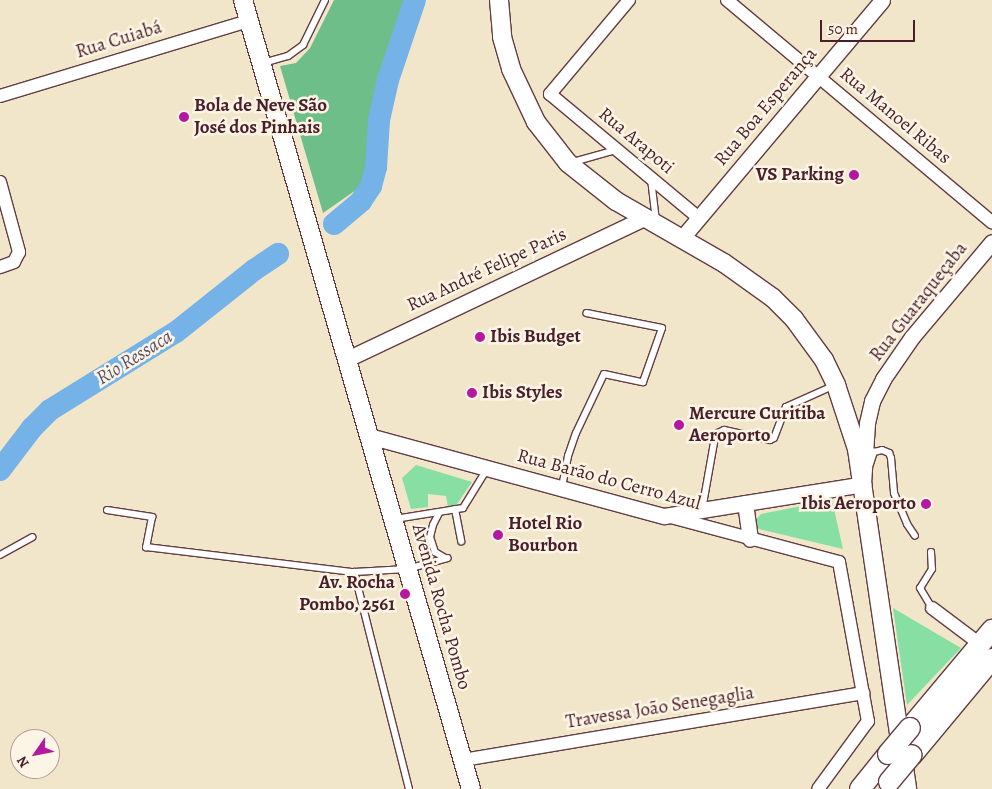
<!DOCTYPE html>
<meta charset="utf-8">
<style>
body{margin:0}
#map{position:relative;width:992px;height:789px;overflow:hidden;background:#f1e6c9;font-family:Alegreya,serif}
div>[style]{position:absolute}
.green>*{inset:0;background:#88dfa3}
.forest>*{inset:0;background:#6ebe89}
.river>*{height:22px;margin:-11px;padding:0 11px;transform-origin:11px;border-radius:11px;background:#74b2e7}
.roads{filter:drop-shadow(1px 0 #633d43) drop-shadow(-1px 0 #633d43) drop-shadow(0 1px #633d43) drop-shadow(0 -1px #633d43)}
.service>*{height:6px;margin:-3px;padding:0 3px;transform-origin:3px;border-radius:3px;background:#fff}
.minor>*{height:12px;margin:-6px;padding:0 6px;transform-origin:6px;border-radius:6px;background:#fff}
.tertiary>*{height:15px;margin:-7.5px;padding:0 7.5px;transform-origin:7.5px;border-radius:7.5px;background:#fff}
.secondary>*{height:18px;margin:-9px;padding:0 9px;transform-origin:9px;border-radius:9px;background:#fff}
.trunk>*{height:20px;margin:-10px;padding:0 10px;transform-origin:10px;border-radius:10px;background:#fff}
.bridges{filter:drop-shadow(1px 0 #633d43) drop-shadow(-1px 0 #633d43) drop-shadow(0 1px #633d43) drop-shadow(0 -1px #633d43)}
.trunk-bridge>*{height:20px;margin:-10px;padding:0 10px;transform-origin:10px;border-radius:10px;background:#fff}
.dots>*{width:14px;height:14px;translate:-50% -50%;box-sizing:border-box;border:2px solid #fcf5e5;border-radius:50%}
span{translate:-50% -50%;white-space:nowrap;text-align:center;line-height:1.15;-webkit-text-stroke:5px #fcf5e5;paint-order:stroke}
.street-label{font-size:19px;color:#4a1f2b}
.poi-label{font-size:19px;color:#4a1f2b;font-weight:700}
.left{translate:0 -50%;text-align:left}
.right{translate:-100% -50%;text-align:right}
.water-label{font-size:20px;color:#59526d;font-style:italic}
.north{position:absolute;left:10px;top:729px;width:50px;height:50px;box-sizing:border-box;background:#fcf5e5;border:1px solid #b59f9b;border-radius:50%;rotate:237deg;font-size:14px;font-weight:700;line-height:20px;text-align:center;color:#4a1f2b}
.north::after{content:'';display:block;margin:auto;width:18px;height:22px;background:#b5179e;clip-path:polygon(50% 0,100% 100%,50% 72%,0 100%)}
.scale{position:absolute;left:820px;top:20px;width:95px;height:22px;box-sizing:border-box;border:2px solid #4a1f2b;border-top:0;padding-left:6px;font-size:15px;line-height:18px;white-space:nowrap;color:#4a1f2b;-webkit-text-stroke:4px #fcf5e5;paint-order:stroke}
</style>
<div id="map">
<div class="green">
<div style="clip-path:polygon(416px 465px,472px 482px,455px 507px,448px 507px,446px 496px,428px 494px,428px 507px,411px 509px,402px 478px)"></div>
<div style="clip-path:polygon(832px 500px,843px 549px,759px 529px,756px 525px,755px 521px,761px 514px)"></div>
<div style="clip-path:polygon(893px 608px,961px 648px,907px 705px)"></div>
</div>
<div class="forest">
<div style="clip-path:polygon(334px 0,409px 0,383px 76px,375px 109px,368px 175px,356px 190px,323px 213px,280px 66px,296px 63px,310px 48px)"></div>
</div>
<div class="river">
<div style="left:334px;top:224px;width:35px;rotate:-40deg"></div>
<div style="left:361px;top:201px;width:18px;rotate:-56deg"></div>
<div style="left:371px;top:186px;width:20px;rotate:-75deg"></div>
<div style="left:376px;top:167px;width:47px;rotate:-86.3deg"></div>
<div style="left:379px;top:120px;width:41px;rotate:-77.3deg"></div>
<div style="left:388px;top:80px;width:84px;rotate:-71.4deg"></div>
<div style="left:0;top:470px;width:53px;rotate:-52.7deg"></div>
<div style="left:32px;top:428px;width:25px;rotate:-45deg"></div>
<div style="left:50px;top:410px;width:148px;rotate:-31.8deg"></div>
<div style="left:176px;top:332px;width:100px;rotate:-38.5deg"></div>
<div style="left:254px;top:270px;width:29px;rotate:-34deg"></div>
</div>
<div class="roads">
<div class="service">
<div style="left:263px;top:63px;width:26px;rotate:-16deg"></div>
<div style="left:288px;top:56px;width:19px;rotate:-36deg"></div>
<div style="left:303px;top:45px;width:50px;rotate:-63.9deg"></div>
<div style="left:573px;top:162px;width:45px;rotate:-15.6deg"></div>
<div style="left:651px;top:179px;width:42px;rotate:83.2deg"></div>
<div style="left:870px;top:464px;width:13px;rotate:-72deg"></div>
<div style="left:874px;top:452px;width:8px;rotate:-14deg"></div>
<div style="left:882px;top:450px;width:8px;rotate:23deg"></div>
<div style="left:889px;top:453px;width:5px;rotate:68deg"></div>
<div style="left:891px;top:458px;width:35px;rotate:85deg"></div>
<div style="left:894px;top:493px;width:34px;rotate:67deg"></div>
<div style="left:907px;top:524px;width:14px;rotate:56deg"></div>
<div style="left:562px;top:487px;width:32px;rotate:-79deg"></div>
<div style="left:568px;top:456px;width:24px;rotate:-71deg"></div>
<div style="left:576px;top:433px;width:65px;rotate:-64.6deg"></div>
<div style="left:604px;top:374px;width:40px;rotate:12deg"></div>
<div style="left:643px;top:382px;width:57px;rotate:-70.6deg"></div>
<div style="left:662px;top:328px;width:77px;rotate:-168.8deg"></div>
<div style="left:455px;top:509px;width:33px;rotate:79deg"></div>
<div style="left:107px;top:510px;width:46px;rotate:8.8deg"></div>
<div style="left:152px;top:517px;width:31px;rotate:101deg"></div>
<div style="left:146px;top:547px;width:209px;rotate:6.9deg"></div>
<div style="left:702px;top:510px;width:74px;rotate:-79.9deg"></div>
<div style="left:715px;top:437px;width:5px;rotate:-53deg"></div>
<div style="left:718px;top:433px;width:7px;rotate:-27deg"></div>
<div style="left:724px;top:430px;width:47px;rotate:12.3deg"></div>
<div style="left:770px;top:440px;width:4px;rotate:-27deg"></div>
<div style="left:774px;top:438px;width:33px;rotate:-69deg"></div>
<div style="left:786px;top:407px;width:54px;rotate:-24.2deg"></div>
<div style="left:439px;top:513px;width:13px;rotate:117deg"></div>
<div style="left:433px;top:525px;width:12px;rotate:104deg"></div>
<div style="left:430px;top:537px;width:16px;rotate:72deg"></div>
<div style="left:435px;top:552px;width:12px;rotate:31deg"></div>
<div style="left:395px;top:519px;width:69px;rotate:-9.2deg"></div>
<div style="left:463px;top:508px;width:46px;rotate:-58.4deg"></div>
<div style="left:931px;top:552px;width:17px;rotate:87deg"></div>
<div style="left:932px;top:569px;width:22px;rotate:122deg"></div>
<div style="left:920px;top:588px;width:23px;rotate:59deg"></div>
<div style="left:0;top:555px;width:37px;rotate:-29deg"></div>
<div style="left:409px;top:789px;width:224px;rotate:-104.2deg"></div>
<div style="left:354px;top:572px;width:53px;rotate:-3.2deg"></div>
<div style="left:407px;top:569px;width:42px;rotate:-15deg"></div>
</div>
<div class="minor">
<div style="left:629px;top:0;width:123px;rotate:130deg"></div>
<div style="left:550px;top:94px;width:194px;rotate:39.8deg"></div>
<div style="left:727px;top:0;width:346px;rotate:40deg"></div>
<div style="left:0;top:96px;width:260px;rotate:-16.8deg"></div>
<div style="left:0;top:182px;width:73px;rotate:74.8deg"></div>
<div style="left:19px;top:252px;width:11px;rotate:117deg"></div>
<div style="left:14px;top:262px;width:15px;rotate:160deg"></div>
<div style="left:667px;top:516px;width:178px;rotate:15deg"></div>
<div style="left:839px;top:562px;width:162px;rotate:79.7deg"></div>
<div style="left:868px;top:721px;width:84px;rotate:126.3deg"></div>
<div style="left:932px;top:608px;width:60px;rotate:36.9deg"></div>
<div style="left:463px;top:760px;width:406px;rotate:-9.5deg"></div>
</div>
<div class="tertiary">
<div style="left:681px;top:239px;width:312px;rotate:-49.9deg"></div>
<div style="left:347px;top:359px;width:329px;rotate:-25.4deg"></div>
<div style="left:369px;top:436px;width:306px;rotate:15.2deg"></div>
<div style="left:664px;top:516px;width:202px;rotate:-9.1deg"></div>
<div style="left:863px;top:484px;width:61px;rotate:-86.2deg"></div>
<div style="left:867px;top:423px;width:23px;rotate:-77deg"></div>
<div style="left:872px;top:401px;width:25px;rotate:-63deg"></div>
<div style="left:883px;top:379px;width:51px;rotate:-55.4deg"></div>
<div style="left:912px;top:337px;width:124px;rotate:-49.9deg"></div>
<div style="left:745px;top:503px;width:36px;rotate:82deg"></div>
</div>
<div class="secondary">
<div style="left:243px;top:0;width:821px;rotate:73.88deg"></div>
<div style="left:499px;top:0;width:37px;rotate:85deg"></div>
<div style="left:502px;top:37px;width:33px;rotate:74deg"></div>
<div style="left:511px;top:69px;width:59px;rotate:64.7deg"></div>
<div style="left:536px;top:122px;width:52px;rotate:52deg"></div>
<div style="left:568px;top:163px;width:61px;rotate:38.4deg"></div>
<div style="left:616px;top:201px;width:125px;rotate:29.9deg"></div>
<div style="left:724px;top:263px;width:60px;rotate:35.5deg"></div>
<div style="left:773px;top:298px;width:30px;rotate:45deg"></div>
<div style="left:794px;top:319px;width:51px;rotate:53.8deg"></div>
<div style="left:824px;top:360px;width:28px;rotate:64deg"></div>
<div style="left:836px;top:385px;width:67px;rotate:71.8deg"></div>
<div style="left:857px;top:449px;width:344px;rotate:81.6deg"></div>
</div>
<div class="trunk">
<div style="left:910px;top:728px;width:128px;rotate:-50.1deg"></div>
<div style="left:912px;top:755px;width:125px;rotate:-50.2deg"></div>
<div style="left:860px;top:789px;width:45px;rotate:-51.3deg"></div>
</div>
</div>
<div class="bridges">
<div class="trunk-bridge">
<div style="left:888px;top:754px;width:34px;rotate:-50deg"></div>
<div style="left:889px;top:782px;width:35px;rotate:-50deg"></div>
</div>
</div>
<div class="dots">
<div style="left:184px;top:117px;background:#b5179e"></div>
<div style="left:854px;top:175px;background:#b5179e"></div>
<div style="left:480px;top:337px;background:#b5179e"></div>
<div style="left:472px;top:393px;background:#b5179e"></div>
<div style="left:679px;top:425px;background:#b5179e"></div>
<div style="left:926px;top:504px;background:#b5179e"></div>
<div style="left:498px;top:535px;background:#b5179e"></div>
<div style="left:405px;top:594px;background:#b5179e"></div>
</div>
<div class="street-label">
<span style="left:119px;top:40px;rotate:-17deg">Rua Cuiabá</span>
<span style="left:766px;top:107px;rotate:-50deg">Rua Boa Esperança</span>
<span style="left:895px;top:116px;rotate:40deg">Rua Manoel Ribas</span>
<span style="left:636px;top:141px;rotate:40deg">Rua Arapoti</span>
<span style="left:487px;top:270px;rotate:-25deg">Rua André Felipe Paris</span>
<span style="left:919px;top:302px;rotate:-52deg">Rua Guaraqueçaba</span>
<span style="left:609px;top:480px;rotate:15deg">Rua Barão do Cerro Azul</span>
<span style="left:441px;top:607px;rotate:74deg">Avenida Rocha Pombo</span>
<span style="left:660px;top:708px;rotate:-9deg">Travessa João Senegaglia</span>
</div>
<div class="poi-label">
<span class="left" style="left:194px;top:117px">Bola de Neve São<br>José dos Pinhais</span>
<span class="right" style="left:844px;top:175px">VS Parking</span>
<span class="left" style="left:490px;top:337px">Ibis Budget</span>
<span class="left" style="left:482px;top:393px">Ibis Styles</span>
<span class="left" style="left:689px;top:425px">Mercure Curitiba<br>Aeroporto</span>
<span class="right" style="left:916px;top:504px">Ibis Aeroporto</span>
<span class="left" style="left:508px;top:535px">Hotel Rio<br>Bourbon</span>
<span class="right" style="left:395px;top:594px">Av. Rocha<br>Pombo, 2561</span>
</div>
<div class="water-label">
<span style="left:134px;top:357px;rotate:-32deg">Rio Ressaca</span>
</div>
<div class="north">N</div>
<div class="scale">50 m</div>
</div>
